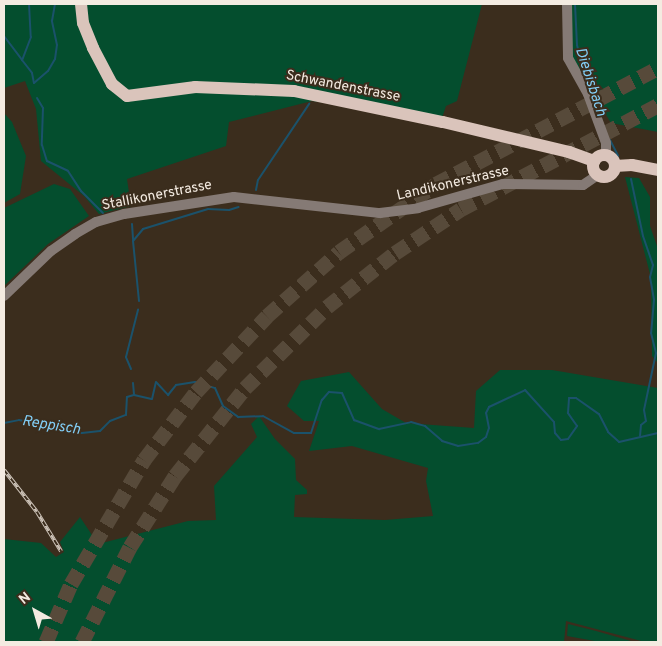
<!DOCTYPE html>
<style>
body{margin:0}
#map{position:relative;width:662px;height:646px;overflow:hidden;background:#3b2d1d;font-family:Overpass,sans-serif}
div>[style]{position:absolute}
.green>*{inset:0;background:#044e2e}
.stream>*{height:2px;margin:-1px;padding:0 1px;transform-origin:1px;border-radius:1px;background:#1b526b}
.highway-tunnel>*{height:15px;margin-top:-7.5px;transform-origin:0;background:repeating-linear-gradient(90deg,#574a3a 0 15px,transparent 0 23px)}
.minor>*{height:10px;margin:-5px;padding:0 5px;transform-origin:5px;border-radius:5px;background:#857a75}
.major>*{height:12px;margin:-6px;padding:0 6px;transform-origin:6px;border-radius:6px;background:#dac4bb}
.major>.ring{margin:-6px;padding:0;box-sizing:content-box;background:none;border:12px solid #dac4bb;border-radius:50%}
.rail>*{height:4px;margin-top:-2px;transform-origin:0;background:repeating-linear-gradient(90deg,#3b2d1d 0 5.5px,#cdc3b8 0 11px);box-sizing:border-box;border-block:1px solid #cdc3b8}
span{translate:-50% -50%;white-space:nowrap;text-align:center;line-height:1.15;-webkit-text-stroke:4px #3b2d1d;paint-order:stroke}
.street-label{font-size:14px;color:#f4ebe1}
.water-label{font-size:15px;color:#83cff7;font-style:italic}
.frame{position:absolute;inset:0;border:5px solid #f4ebe1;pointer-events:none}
.north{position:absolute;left:10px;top:586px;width:50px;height:50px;-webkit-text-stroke:4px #3b2d1d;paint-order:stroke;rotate:321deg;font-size:14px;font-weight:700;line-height:20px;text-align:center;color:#f4ebe1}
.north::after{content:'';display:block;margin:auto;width:18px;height:22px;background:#f4ebe1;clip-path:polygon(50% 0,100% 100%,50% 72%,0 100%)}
</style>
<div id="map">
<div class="green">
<div style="clip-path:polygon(4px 4px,482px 4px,457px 101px,446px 106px,442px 118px,312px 101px,229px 122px,226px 146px,127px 179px,131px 206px,99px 214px,84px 196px,41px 161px,36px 109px,25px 81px,4px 88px)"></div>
<div style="clip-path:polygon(570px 4px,658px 4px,658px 132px,611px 123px,568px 52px)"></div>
<div style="clip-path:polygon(4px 113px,12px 122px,26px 156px,20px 194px,4px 203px)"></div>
<div style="clip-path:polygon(625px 177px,639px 178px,650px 197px,650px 226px,658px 249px,657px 362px,652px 356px,651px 278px)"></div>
<div style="clip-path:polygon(54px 184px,70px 189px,89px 216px,48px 244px,4px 286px,4px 208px)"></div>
<div style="clip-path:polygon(500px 370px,552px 370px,658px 388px,658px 642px,645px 642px,566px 621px,564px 642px,4px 642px,4px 539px,41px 543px,56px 557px,64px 552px,60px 542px,80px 517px,98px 544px,188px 521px,216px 520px,214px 486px,257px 437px,251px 424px,259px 416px,275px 439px,295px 459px,296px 480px,307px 490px,307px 494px,295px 495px,294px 517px,385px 520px,433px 516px,426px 481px,428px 468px,352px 446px,309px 451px,319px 421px,304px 421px,287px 406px,301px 381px,349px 372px,382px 409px,406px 423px,474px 428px,476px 391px)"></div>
<div style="clip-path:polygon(568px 624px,596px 631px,631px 641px,600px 642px,567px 636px)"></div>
</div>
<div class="stream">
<div style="left:29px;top:4px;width:33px;rotate:87deg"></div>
<div style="left:31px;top:37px;width:25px;rotate:111deg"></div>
<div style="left:22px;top:60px;width:16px;rotate:52deg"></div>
<div style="left:32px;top:73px;width:10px;rotate:79deg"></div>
<div style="left:575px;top:4px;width:41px;rotate:87.2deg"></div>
<div style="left:577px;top:45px;width:26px;rotate:77deg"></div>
<div style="left:583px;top:70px;width:16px;rotate:52deg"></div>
<div style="left:593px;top:83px;width:33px;rotate:76deg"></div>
<div style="left:4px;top:36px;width:30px;rotate:53deg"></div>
<div style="left:34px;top:83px;width:18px;rotate:-41deg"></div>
<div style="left:48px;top:71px;width:14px;rotate:-60deg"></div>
<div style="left:55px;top:59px;width:14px;rotate:-82deg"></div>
<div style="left:57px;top:45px;width:25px;rotate:-102deg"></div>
<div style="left:52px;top:21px;width:17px;rotate:-80deg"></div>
<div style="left:37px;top:98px;width:12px;rotate:59deg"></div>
<div style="left:43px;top:108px;width:37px;rotate:92deg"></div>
<div style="left:42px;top:145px;width:17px;rotate:73deg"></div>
<div style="left:47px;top:161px;width:23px;rotate:25deg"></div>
<div style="left:68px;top:171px;width:24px;rotate:57deg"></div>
<div style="left:81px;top:191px;width:31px;rotate:45deg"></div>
<div style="left:609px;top:138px;width:20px;rotate:63deg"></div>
<div style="left:631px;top:179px;width:58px;rotate:78.1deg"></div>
<div style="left:643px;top:236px;width:31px;rotate:71deg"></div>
<div style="left:653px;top:265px;width:12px;rotate:104deg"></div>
<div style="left:650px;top:277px;width:23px;rotate:80deg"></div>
<div style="left:654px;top:300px;width:33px;rotate:95deg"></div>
<div style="left:651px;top:333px;width:21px;rotate:76deg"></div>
<div style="left:656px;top:353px;width:58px;rotate:101.9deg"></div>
<div style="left:644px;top:410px;width:11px;rotate:80deg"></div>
<div style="left:646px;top:421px;width:6px;rotate:141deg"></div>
<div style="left:641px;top:425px;width:11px;rotate:95deg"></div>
<div style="left:256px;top:190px;width:10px;rotate:-79deg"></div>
<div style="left:258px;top:180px;width:92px;rotate:-56.1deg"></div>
<div style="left:132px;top:224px;width:16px;rotate:86deg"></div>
<div style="left:139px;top:301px;width:60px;rotate:-95.7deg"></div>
<div style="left:133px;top:241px;width:16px;rotate:-50deg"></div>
<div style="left:143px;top:229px;width:68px;rotate:-17.1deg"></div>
<div style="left:208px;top:209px;width:21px;rotate:3deg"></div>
<div style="left:229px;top:210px;width:10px;rotate:-17deg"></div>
<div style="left:131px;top:369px;width:13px;rotate:-113deg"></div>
<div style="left:126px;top:357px;width:49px;rotate:-75.7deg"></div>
<div style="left:133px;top:383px;width:12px;rotate:85deg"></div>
<div style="left:4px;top:423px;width:15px;rotate:-11deg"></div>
<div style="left:19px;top:420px;width:64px;rotate:11.7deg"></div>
<div style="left:82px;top:433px;width:18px;rotate:-6deg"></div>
<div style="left:100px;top:431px;width:14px;rotate:-45deg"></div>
<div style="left:110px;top:421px;width:17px;rotate:-21deg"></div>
<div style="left:126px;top:415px;width:18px;rotate:-87deg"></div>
<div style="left:127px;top:397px;width:7px;rotate:-16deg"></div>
<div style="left:134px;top:395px;width:18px;rotate:13deg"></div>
<div style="left:152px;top:399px;width:17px;rotate:-77deg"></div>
<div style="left:156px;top:382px;width:18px;rotate:47deg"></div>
<div style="left:168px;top:395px;width:13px;rotate:-51deg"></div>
<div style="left:176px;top:385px;width:19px;rotate:-9deg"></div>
<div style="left:195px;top:382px;width:21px;rotate:17deg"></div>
<div style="left:215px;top:388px;width:20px;rotate:66deg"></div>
<div style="left:223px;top:406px;width:19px;rotate:36deg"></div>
<div style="left:238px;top:417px;width:25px;rotate:-2deg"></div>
<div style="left:263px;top:416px;width:35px;rotate:29deg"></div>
<div style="left:294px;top:433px;width:17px"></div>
<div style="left:311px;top:433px;width:35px;rotate:-72deg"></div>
<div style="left:322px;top:400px;width:11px;rotate:-49deg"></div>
<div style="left:329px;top:392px;width:13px;rotate:4deg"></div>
<div style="left:342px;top:393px;width:30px;rotate:66deg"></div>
<div style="left:354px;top:420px;width:27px;rotate:20deg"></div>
<div style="left:379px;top:429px;width:33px;rotate:-12deg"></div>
<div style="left:411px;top:422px;width:15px;rotate:16deg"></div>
<div style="left:425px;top:426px;width:23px;rotate:41deg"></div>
<div style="left:442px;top:441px;width:17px;rotate:17deg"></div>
<div style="left:458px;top:446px;width:20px;rotate:-9deg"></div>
<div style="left:478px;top:443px;width:10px;rotate:-37deg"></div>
<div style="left:486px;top:437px;width:9px;rotate:-72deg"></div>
<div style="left:489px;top:428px;width:15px;rotate:-101deg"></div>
<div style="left:486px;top:413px;width:7px;rotate:-63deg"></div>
<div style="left:489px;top:407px;width:40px;rotate:-25deg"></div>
<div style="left:525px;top:390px;width:43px;rotate:47.8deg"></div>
<div style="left:554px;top:422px;width:11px;rotate:85deg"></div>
<div style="left:555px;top:433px;width:9px;rotate:49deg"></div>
<div style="left:561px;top:440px;width:7px;rotate:-8deg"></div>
<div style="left:568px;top:439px;width:16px;rotate:-55deg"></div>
<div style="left:577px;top:426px;width:16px;rotate:-125deg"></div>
<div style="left:568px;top:413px;width:15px;rotate:-86deg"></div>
<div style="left:569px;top:398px;width:7px"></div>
<div style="left:576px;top:398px;width:28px;rotate:35deg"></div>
<div style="left:599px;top:414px;width:20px;rotate:63deg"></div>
<div style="left:608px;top:432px;width:15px;rotate:42deg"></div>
<div style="left:619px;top:442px;width:40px;rotate:-13deg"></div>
</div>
<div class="highway-tunnel">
<div style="left:46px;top:642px;width:63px;rotate:-66.7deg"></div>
<div style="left:71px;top:584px;width:144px;rotate:-59.5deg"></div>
<div style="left:144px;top:460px;width:86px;rotate:-52.6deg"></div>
<div style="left:196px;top:392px;width:104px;rotate:-46.9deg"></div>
<div style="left:267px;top:316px;width:96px;rotate:-41.6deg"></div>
<div style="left:339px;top:252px;width:118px;rotate:-35deg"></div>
<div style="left:436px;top:184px;width:250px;rotate:-27.6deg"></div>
<div style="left:82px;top:642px;width:106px;rotate:-63.2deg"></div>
<div style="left:130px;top:547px;width:84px;rotate:-57.6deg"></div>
<div style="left:175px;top:476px;width:112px;rotate:-51.5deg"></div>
<div style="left:245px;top:388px;width:115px;rotate:-44.6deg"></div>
<div style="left:327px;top:307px;width:87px;rotate:-38.5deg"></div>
<div style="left:395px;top:253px;width:79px;rotate:-33.7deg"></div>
<div style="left:461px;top:209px;width:223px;rotate:-27.8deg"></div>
</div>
<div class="minor">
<div style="left:567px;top:4px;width:54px;rotate:88.9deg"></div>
<div style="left:568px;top:58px;width:41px;rotate:60.9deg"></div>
<div style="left:588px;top:94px;width:52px;rotate:69.8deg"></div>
<div style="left:606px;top:143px;width:12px;rotate:90deg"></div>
<div style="left:4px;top:296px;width:65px;rotate:-43.8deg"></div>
<div style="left:51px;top:251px;width:29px;rotate:-35deg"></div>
<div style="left:75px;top:234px;width:24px;rotate:-30deg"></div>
<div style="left:96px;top:222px;width:29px;rotate:-16deg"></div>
<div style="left:124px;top:214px;width:111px;rotate:-8.8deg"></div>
<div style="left:234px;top:197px;width:147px;rotate:6.3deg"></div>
<div style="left:380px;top:213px;width:38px;rotate:-7deg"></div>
<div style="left:418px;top:208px;width:88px;rotate:-15.8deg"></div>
<div style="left:503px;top:184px;width:80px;rotate:0.7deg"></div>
<div style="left:583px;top:185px;width:18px;rotate:-34deg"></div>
</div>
<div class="major">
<div style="left:81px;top:4px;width:19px;rotate:84deg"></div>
<div style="left:83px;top:23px;width:27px;rotate:68deg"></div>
<div style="left:93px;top:48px;width:41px;rotate:62.2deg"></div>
<div style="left:112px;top:84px;width:19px;rotate:39deg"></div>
<div style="left:127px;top:96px;width:69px;rotate:-7.5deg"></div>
<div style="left:195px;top:87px;width:99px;rotate:2.3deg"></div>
<div style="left:294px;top:91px;width:152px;rotate:11.8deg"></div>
<div style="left:443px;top:122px;width:130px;rotate:13.4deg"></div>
<div style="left:569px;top:152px;width:27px;rotate:20deg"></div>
<div class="ring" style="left:593px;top:155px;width:10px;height:10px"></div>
<div style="left:615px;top:166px;width:17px;rotate:-3deg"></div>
<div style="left:632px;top:165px;width:26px;rotate:11deg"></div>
</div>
<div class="rail">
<div style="left:4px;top:470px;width:53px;rotate:51.8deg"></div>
<div style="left:37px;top:512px;width:46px;rotate:58.4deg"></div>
</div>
<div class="street-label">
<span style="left:343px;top:87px;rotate:11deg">Schwandenstrasse</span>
<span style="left:453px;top:184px;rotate:-13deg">Landikonerstrasse</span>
<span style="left:157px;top:196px;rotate:-11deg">Stallikonerstrasse</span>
</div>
<div class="water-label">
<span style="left:590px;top:82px;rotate:72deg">Diebisbach</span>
<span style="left:51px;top:426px;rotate:9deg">Reppisch</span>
</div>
<div class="frame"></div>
<div class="north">N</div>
</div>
